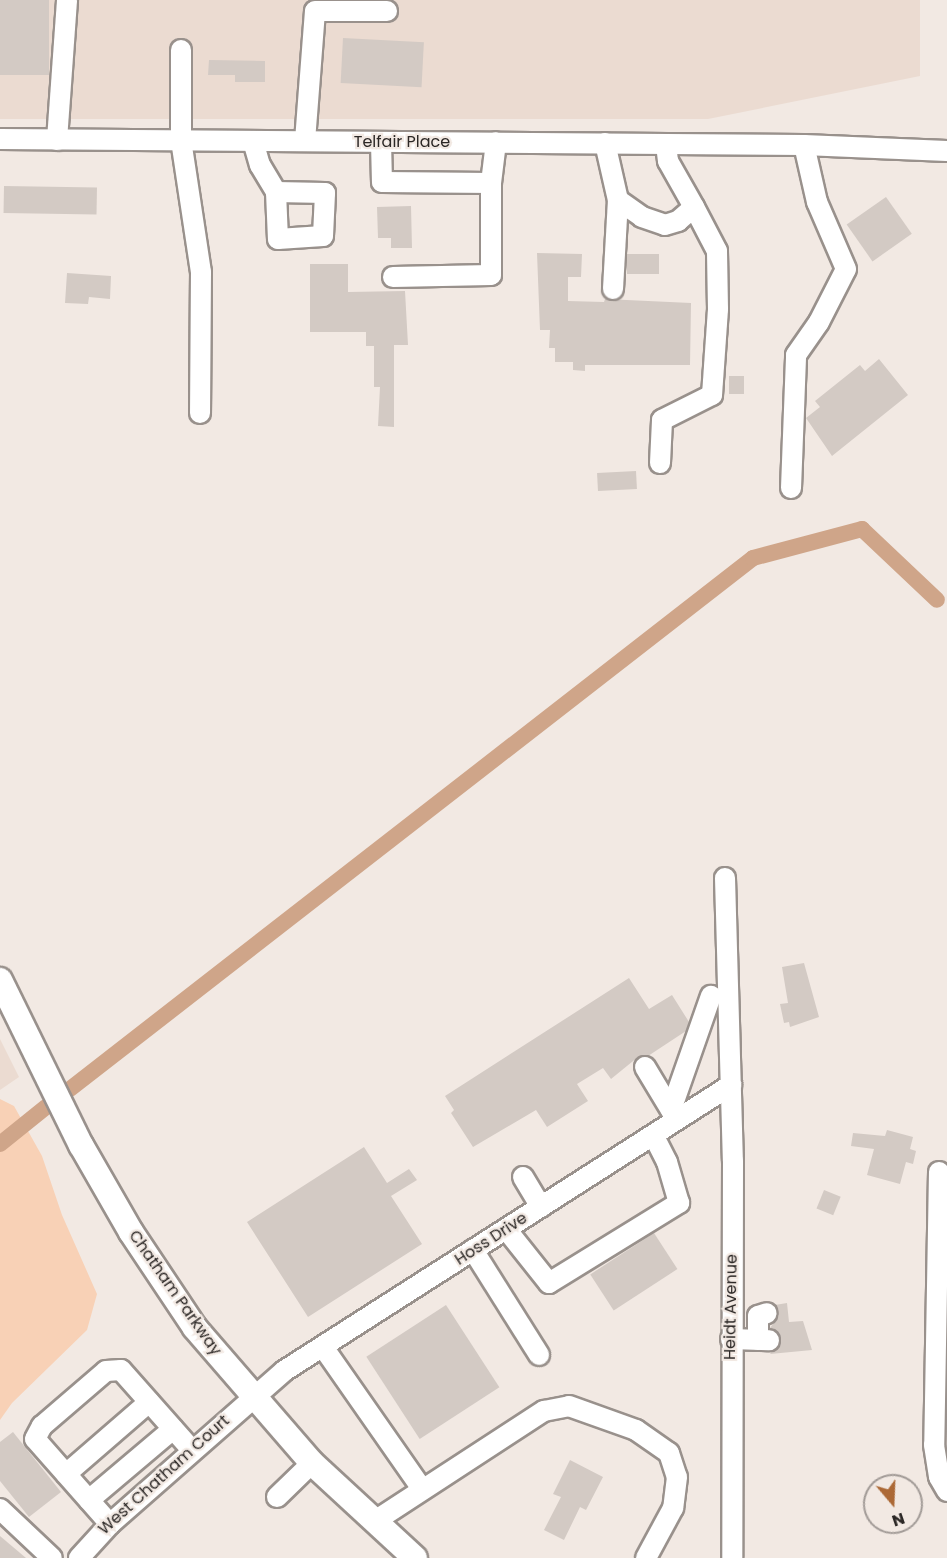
<!DOCTYPE html>
<style>
body{margin:0}
#map{position:relative;width:947px;height:1558px;overflow:hidden;background:#f2e9e3;font-family:Poppins,sans-serif}
div>[style]{position:absolute}
.built>*{inset:0;background:#ebdbd1}
.green>*{inset:0;background:#f8d1b6}
.canal>*{height:16px;margin:-8px;padding:0 8px;transform-origin:8px;border-radius:8px;background:#cfa589}
.building>*{inset:0;background:#d3cac4;transform-origin:0 0}
.roads{filter:drop-shadow(2px 0 #99918c) drop-shadow(-2px 0 #99918c) drop-shadow(0 2px #99918c) drop-shadow(0 -2px #99918c)}
.minor>*{height:20px;margin:-10px;padding:0 10px;transform-origin:10px;border-radius:10px;background:#fff}
.major>*{height:24px;margin:-12px;padding:0 12px;transform-origin:12px;border-radius:12px;background:#fff}
span{translate:-50% -50%;white-space:nowrap;text-align:center;line-height:1.15;-webkit-text-stroke:4.5px #f2e9e3;paint-order:stroke}
.street-label{font-size:16px;color:#2b2725}
.north{position:absolute;left:863px;top:1474px;width:60px;height:60px;box-sizing:border-box;background:#f2e9e3;border:2px solid #a29b97;border-radius:50%;rotate:161deg;font-size:16px;font-weight:700;line-height:24px;text-align:center;color:#2b2725}
.north::after{content:'';display:block;margin:auto;width:21px;height:27px;background:#ac6936;clip-path:polygon(50% 0,100% 100%,50% 72%,0 100%)}
</style>
<div id="map">
<div class="built">
<div style="clip-path:polygon(0 0,920px 0,920px 76px,708px 119px,0 119px)"></div>
<div style="clip-path:polygon(0 1039px,19px 1077px,0 1090px)"></div>
</div>
<div class="green">
<div style="clip-path:polygon(0 1099px,14px 1106px,42px 1156px,62px 1215px,97px 1294px,87px 1330px,12px 1403px,0 1420px)"></div>
</div>
<div class="canal">
<div style="left:70px;top:1089px;width:865px;rotate:-37.86deg"></div>
<div style="left:753px;top:558px;width:113px;rotate:-14.9deg"></div>
<div style="left:862px;top:529px;width:103px;rotate:43.4deg"></div>
<div style="left:0;top:1144px;width:59px;rotate:-38.8deg"></div>
</div>
<div class="building">
<div style="left:0;top:0;width:49px;height:75px"></div>
<div style="left:343px;top:38px;width:81px;height:45px;rotate:3deg"></div>
<div style="clip-path:polygon(209px 60px,265px 61px,265px 82px,235px 82px,235px 75px,208px 75px)"></div>
<div style="left:4px;top:186px;width:93px;height:27px;rotate:1deg"></div>
<div style="left:886px;top:197px;width:45px;height:48px;rotate:55deg"></div>
<div style="clip-path:polygon(411px 206px,412px 248px,391px 248px,391px 238px,378px 238px,377px 207px)"></div>
<div style="clip-path:polygon(537px 253px,582px 254px,581px 277px,568px 277px,568px 301px,604px 302px,605px 299px,691px 303px,690px 365px,585px 365px,585px 371px,573px 370px,573px 362px,555px 362px,555px 348px,549px 348px,550px 330px,540px 330px)"></div>
<div style="left:627px;top:254px;width:32px;height:20px"></div>
<div style="clip-path:polygon(310px 264px,348px 264px,348px 292px,405px 291px,408px 345px,394px 345px,394px 427px,378px 426px,380px 387px,374px 387px,374px 346px,366px 346px,366px 332px,310px 332px)"></div>
<div style="clip-path:polygon(67px 273px,111px 276px,110px 299px,89px 297px,88px 304px,65px 303px)"></div>
<div style="clip-path:polygon(879px 359px,908px 395px,832px 456px,806px 418px,820px 407px,815px 401px,860px 365px,865px 371px)"></div>
<div style="left:729px;top:376px;width:15px;height:18px"></div>
<div style="left:636px;top:471px;width:18px;height:39px;rotate:87deg"></div>
<div style="clip-path:polygon(804px 963px,819px 1017px,790px 1027px,789px 1022px,784px 1023px,780px 1004px,788px 1003px,782px 967px)"></div>
<div style="clip-path:polygon(629px 978px,649px 1009px,672px 995px,689px 1022px,686px 1031px,648px 1056px,638px 1057px,611px 1079px,603px 1068px,577px 1084px,588px 1101px,547px 1127px,536px 1110px,473px 1147px,451px 1113px,454px 1110px,445px 1096px)"></div>
<div style="clip-path:polygon(887px 1130px,913px 1137px,910px 1149px,916px 1151px,913px 1164px,906px 1162px,900px 1184px,867px 1175px,874px 1149px,851px 1146px,853px 1133px,885px 1136px)"></div>
<div style="clip-path:polygon(364px 1147px,387px 1183px,409px 1169px,417px 1180px,391px 1196px,422px 1244px,308px 1317px,247px 1222px)"></div>
<div style="left:824px;top:1190px;width:18px;height:20px;rotate:22deg"></div>
<div style="left:654px;top:1233px;width:43px;height:76px;rotate:57deg"></div>
<div style="clip-path:polygon(787px 1303px,789px 1322px,803px 1321px,812px 1350px,770px 1354px,781px 1341px,779px 1334px,770px 1328px,779px 1316px,775px 1305px)"></div>
<div style="left:446px;top:1305px;width:98px;height:95px;rotate:57deg"></div>
<div style="clip-path:polygon(13px 1432px,61px 1492px,29px 1517px,0 1481px,0 1442px)"></div>
<div style="clip-path:polygon(570px 1460px,603px 1477px,586px 1510px,580px 1507px,564px 1540px,544px 1530px,561px 1497px,553px 1494px)"></div>
<div style="clip-path:polygon(0 1536px,26px 1558px,0 1558px)"></div>
</div>
<div class="roads">
<div class="minor">
<div style="left:181px;top:50px;width:90px;rotate:90deg"></div>
<div style="left:181px;top:140px;width:134px;rotate:81.4deg"></div>
<div style="left:201px;top:272px;width:141px;rotate:90.4deg"></div>
<div style="left:0;top:139px;width:804px;rotate:0.43deg"></div>
<div style="left:804px;top:145px;width:143px;rotate:2.4deg"></div>
<div style="left:57px;top:140px;width:140px;rotate:-85.9deg"></div>
<div style="left:253px;top:141px;width:25px;rotate:74deg"></div>
<div style="left:260px;top:165px;width:31px;rotate:59deg"></div>
<div style="left:276px;top:192px;width:47px;rotate:87.6deg"></div>
<div style="left:278px;top:239px;width:45px;rotate:-3.8deg"></div>
<div style="left:323px;top:236px;width:43px;rotate:-87.3deg"></div>
<div style="left:325px;top:193px;width:49px;rotate:-178.8deg"></div>
<div style="left:305px;top:141px;width:130px;rotate:-85.6deg"></div>
<div style="left:315px;top:11px;width:72px"></div>
<div style="left:381px;top:142px;width:40px;rotate:88.6deg"></div>
<div style="left:382px;top:182px;width:109px;rotate:0.5deg"></div>
<div style="left:491px;top:183px;width:41px;rotate:-83deg"></div>
<div style="left:605px;top:143px;width:58px;rotate:77.2deg"></div>
<div style="left:618px;top:200px;width:29px;rotate:35deg"></div>
<div style="left:642px;top:217px;width:24px;rotate:19deg"></div>
<div style="left:665px;top:225px;width:14px;rotate:-17deg"></div>
<div style="left:678px;top:221px;width:21px;rotate:-41deg"></div>
<div style="left:694px;top:207px;width:53px;rotate:-119.5deg"></div>
<div style="left:668px;top:161px;width:17px;rotate:-97deg"></div>
<div style="left:393px;top:277px;width:98px;rotate:-1.2deg"></div>
<div style="left:491px;top:275px;width:92px;rotate:-90deg"></div>
<div style="left:613px;top:289px;width:89px;rotate:-86.8deg"></div>
<div style="left:660px;top:463px;width:43px;rotate:-87.3deg"></div>
<div style="left:662px;top:420px;width:56px;rotate:-26.6deg"></div>
<div style="left:712px;top:395px;width:86px;rotate:-86deg"></div>
<div style="left:718px;top:309px;width:58px;rotate:-91deg"></div>
<div style="left:717px;top:251px;width:50px;rotate:-117.6deg"></div>
<div style="left:791px;top:488px;width:133px;rotate:-87.8deg"></div>
<div style="left:796px;top:355px;width:40px;rotate:-55.1deg"></div>
<div style="left:819px;top:322px;width:59px;rotate:-63deg"></div>
<div style="left:846px;top:269px;width:73px;rotate:-113.4deg"></div>
<div style="left:817px;top:202px;width:58px;rotate:-102.8deg"></div>
<div style="left:725px;top:878px;width:283px;rotate:88.4deg"></div>
<div style="left:733px;top:1161px;width:397px;rotate:90.1deg"></div>
<div style="left:645px;top:1067px;width:58px;rotate:59deg"></div>
<div style="left:671px;top:1110px;width:121px;rotate:-70.7deg"></div>
<div style="left:939px;top:1172px;width:273px;rotate:91deg"></div>
<div style="left:934px;top:1445px;width:32px;rotate:81deg"></div>
<div style="left:939px;top:1477px;width:16px;rotate:60deg"></div>
<div style="left:523px;top:1177px;width:35px;rotate:59deg"></div>
<div style="left:506px;top:1229px;width:69px;rotate:51.5deg"></div>
<div style="left:549px;top:1283px;width:153px;rotate:-31.6deg"></div>
<div style="left:679px;top:1203px;width:43px;rotate:-106.3deg"></div>
<div style="left:667px;top:1162px;width:30px;rotate:-117deg"></div>
<div style="left:473px;top:1250px;width:124px;rotate:57.8deg"></div>
<div style="left:731px;top:1339px;width:38px;rotate:2deg"></div>
<div style="left:758px;top:1340px;width:24px;rotate:-90deg"></div>
<div style="left:758px;top:1316px;width:9px;rotate:-18deg"></div>
<div style="left:323px;top:1347px;width:173px;rotate:55.1deg"></div>
<div style="left:66px;top:1474px;width:110px;rotate:-40.9deg"></div>
<div style="left:277px;top:1497px;width:49px;rotate:-44.2deg"></div>
<div style="left:89px;top:1500px;width:110px;rotate:-40.2deg"></div>
<div style="left:0;top:1509px;width:71px;rotate:43.3deg"></div>
<div style="left:375px;top:1521px;width:202px;rotate:-33.1deg"></div>
<div style="left:544px;top:1411px;width:25px;rotate:-11deg"></div>
<div style="left:569px;top:1406px;width:71px;rotate:19.7deg"></div>
<div style="left:636px;top:1430px;width:40px;rotate:34.9deg"></div>
<div style="left:669px;top:1453px;width:25px;rotate:72deg"></div>
<div style="left:677px;top:1477px;width:31px;rotate:97deg"></div>
<div style="left:673px;top:1508px;width:57px;rotate:118.4deg"></div>
<div style="left:110px;top:1524px;width:113px;rotate:-131.4deg"></div>
<div style="left:35px;top:1439px;width:15px;rotate:-62deg"></div>
<div style="left:42px;top:1426px;width:84px;rotate:-40.7deg"></div>
<div style="left:106px;top:1371px;width:15px;rotate:-4deg"></div>
<div style="left:121px;top:1370px;width:107px;rotate:48.4deg"></div>
<div style="left:79px;top:1558px;width:46px;rotate:-47.6deg"></div>
<div style="left:110px;top:1524px;width:232px;rotate:-41.3deg"></div>
<div style="left:284px;top:1371px;width:531px;rotate:-32.61deg"></div>
</div>
<div class="major">
<div style="left:0;top:980px;width:184px;rotate:63.9deg"></div>
<div style="left:81px;top:1145px;width:100px;rotate:60.1deg"></div>
<div style="left:131px;top:1232px;width:115px;rotate:56.3deg"></div>
<div style="left:195px;top:1328px;width:179px;rotate:49.1deg"></div>
<div style="left:312px;top:1463px;width:140px;rotate:42.7deg"></div>
</div>
</div>
<div class="street-label">
<span style="left:402px;top:142px">Telfair Place</span>
<span style="left:491px;top:1239px;rotate:-33deg">Hoss Drive</span>
<span style="left:175px;top:1293px;rotate:55deg">Chatham Parkway</span>
<span style="left:731px;top:1307px;rotate:-89deg">Heidt Avenue</span>
<span style="left:164px;top:1475px;rotate:-42deg">West Chatham Court</span>
</div>
<div class="north">N</div>
</div>
